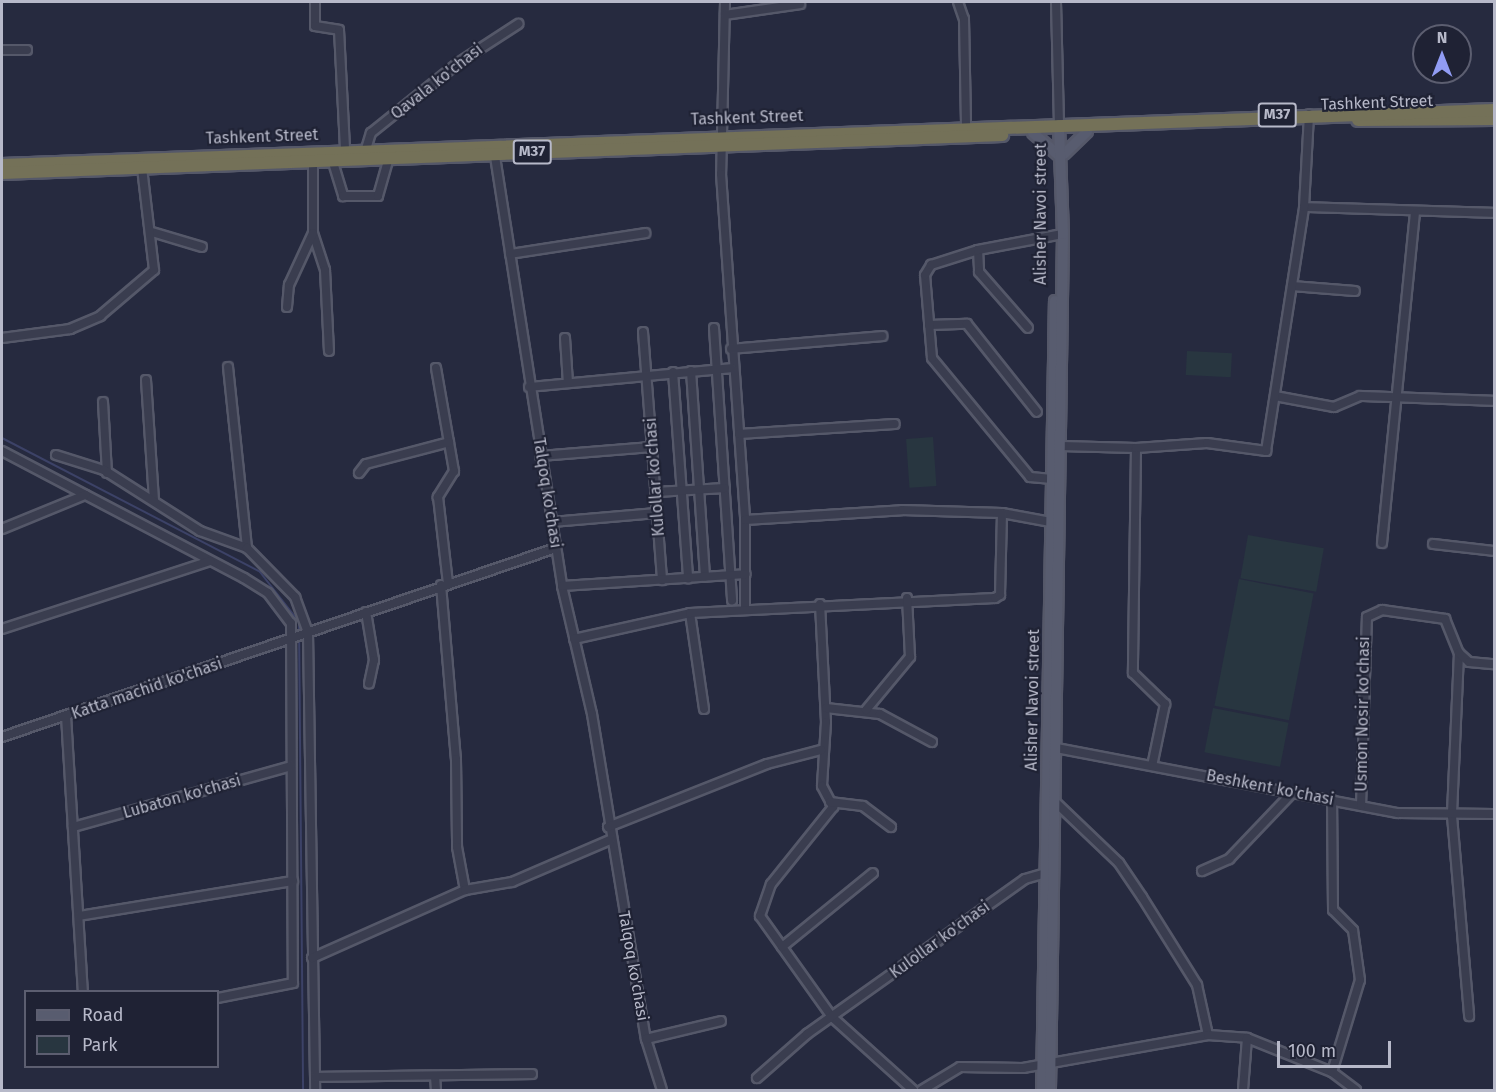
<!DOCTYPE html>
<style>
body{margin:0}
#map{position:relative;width:1496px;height:1092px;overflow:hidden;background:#262a3f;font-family:"Fira Sans",sans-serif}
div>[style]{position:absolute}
.green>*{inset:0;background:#283640;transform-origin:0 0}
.stream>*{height:2px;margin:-1px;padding:0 1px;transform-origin:1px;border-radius:1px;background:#3c4267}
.roads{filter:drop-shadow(2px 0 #555869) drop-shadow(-2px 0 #555869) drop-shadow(0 2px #555869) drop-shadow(0 -2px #555869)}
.minor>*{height:8px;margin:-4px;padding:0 4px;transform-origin:4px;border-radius:4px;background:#3a3d4f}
.major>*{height:10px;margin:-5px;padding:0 5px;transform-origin:5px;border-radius:5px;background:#585c6f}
.highway>*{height:12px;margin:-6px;padding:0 6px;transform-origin:6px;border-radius:6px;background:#747158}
span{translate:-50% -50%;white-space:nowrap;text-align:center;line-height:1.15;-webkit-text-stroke:4.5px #1f2234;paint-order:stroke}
.shield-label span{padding:2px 4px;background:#1f2234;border:2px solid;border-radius:4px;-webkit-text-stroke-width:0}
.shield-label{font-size:15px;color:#b7b9c9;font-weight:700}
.street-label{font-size:16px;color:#b7b9c9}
.frame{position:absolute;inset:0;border:3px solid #b7b9c9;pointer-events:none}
.legend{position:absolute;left:24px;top:990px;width:195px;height:78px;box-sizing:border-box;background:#1f2234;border:2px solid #5c5e70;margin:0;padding:8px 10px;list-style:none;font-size:18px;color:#b7b9c9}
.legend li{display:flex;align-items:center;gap:12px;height:30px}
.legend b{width:30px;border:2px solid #5c5e70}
.north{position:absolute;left:1412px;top:24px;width:60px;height:60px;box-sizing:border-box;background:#1f2234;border:2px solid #5c5e70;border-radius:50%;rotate:0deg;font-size:16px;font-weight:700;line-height:24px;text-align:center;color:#b7b9c9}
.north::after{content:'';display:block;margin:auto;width:21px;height:27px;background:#919cf4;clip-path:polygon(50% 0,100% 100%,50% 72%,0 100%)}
.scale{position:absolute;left:1277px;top:1041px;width:114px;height:27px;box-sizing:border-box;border:3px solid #b7b9c9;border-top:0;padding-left:8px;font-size:18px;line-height:21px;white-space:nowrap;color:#b7b9c9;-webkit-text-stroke:4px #1f2234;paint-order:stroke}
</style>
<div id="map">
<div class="green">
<div style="left:1187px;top:351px;width:45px;height:24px;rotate:3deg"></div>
<div style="left:933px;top:437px;width:49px;height:27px;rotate:86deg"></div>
<div style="left:1248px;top:535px;width:77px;height:44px;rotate:10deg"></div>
<div style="left:1239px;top:579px;width:76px;height:129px;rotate:11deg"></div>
<div style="left:1213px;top:708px;width:77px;height:45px;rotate:11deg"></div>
</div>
<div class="stream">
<div style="left:2px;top:438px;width:291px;rotate:27.4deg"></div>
<div style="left:260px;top:572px;width:63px;rotate:52deg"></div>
<div style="left:299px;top:622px;width:468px;rotate:89.5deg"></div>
</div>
<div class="roads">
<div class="minor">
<div style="left:315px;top:2px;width:24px;rotate:90deg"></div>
<div style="left:315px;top:26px;width:24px;rotate:9deg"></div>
<div style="left:339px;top:30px;width:120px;rotate:87.1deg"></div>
<div style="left:725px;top:2px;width:172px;rotate:91.3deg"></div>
<div style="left:721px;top:174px;width:347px;rotate:86deg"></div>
<div style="left:745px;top:520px;width:88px;rotate:90deg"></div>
<div style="left:958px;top:2px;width:18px;rotate:71deg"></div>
<div style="left:964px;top:19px;width:108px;rotate:88.9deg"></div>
<div style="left:1056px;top:2px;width:123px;rotate:88.6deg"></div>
<div style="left:725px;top:15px;width:76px;rotate:-8.3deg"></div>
<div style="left:2px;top:50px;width:25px"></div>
<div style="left:366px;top:149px;width:17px;rotate:-73deg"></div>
<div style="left:371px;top:133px;width:112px;rotate:-38.8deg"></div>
<div style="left:458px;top:63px;width:72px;rotate:-33deg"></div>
<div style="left:494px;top:150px;width:441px;rotate:81.1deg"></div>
<div style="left:562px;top:586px;width:131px;rotate:76.8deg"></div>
<div style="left:592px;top:714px;width:329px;rotate:80.6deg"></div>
<div style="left:646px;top:1039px;width:53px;rotate:72.6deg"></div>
<div style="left:332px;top:159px;width:39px;rotate:73deg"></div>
<div style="left:343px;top:196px;width:35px"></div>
<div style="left:378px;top:196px;width:41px;rotate:-74.2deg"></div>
<div style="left:313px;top:160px;width:73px;rotate:90deg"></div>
<div style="left:313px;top:233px;width:39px;rotate:72deg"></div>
<div style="left:325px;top:270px;width:81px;rotate:87.2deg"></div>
<div style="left:1304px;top:207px;width:190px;rotate:1.8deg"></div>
<div style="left:152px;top:232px;width:52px;rotate:16.7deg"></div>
<div style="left:978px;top:250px;width:22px;rotate:87deg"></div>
<div style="left:979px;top:272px;width:74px;rotate:48.8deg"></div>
<div style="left:510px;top:254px;width:137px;rotate:-8.8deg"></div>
<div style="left:1292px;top:286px;width:63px;rotate:4.5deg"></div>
<div style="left:287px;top:307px;width:22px;rotate:-85deg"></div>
<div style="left:289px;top:285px;width:57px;rotate:-65.2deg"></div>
<div style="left:929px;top:325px;width:38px;rotate:-2deg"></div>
<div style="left:967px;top:324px;width:112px;rotate:51.5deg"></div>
<div style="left:714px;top:328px;width:273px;rotate:86.2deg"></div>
<div style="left:643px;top:332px;width:249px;rotate:85.6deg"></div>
<div style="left:2px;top:338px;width:69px;rotate:-7.5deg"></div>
<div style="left:70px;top:329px;width:33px;rotate:-23deg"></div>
<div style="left:100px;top:316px;width:71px;rotate:-40.4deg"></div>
<div style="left:154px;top:270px;width:103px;rotate:-96.7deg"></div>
<div style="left:565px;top:338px;width:45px;rotate:86.2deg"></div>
<div style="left:731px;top:349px;width:152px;rotate:-4.9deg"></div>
<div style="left:228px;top:367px;width:182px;rotate:84deg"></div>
<div style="left:436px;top:368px;width:105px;rotate:80.1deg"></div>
<div style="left:454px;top:471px;width:31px;rotate:122deg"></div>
<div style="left:438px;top:497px;width:87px;rotate:83.4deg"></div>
<div style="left:691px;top:371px;width:206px;rotate:86.1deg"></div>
<div style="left:673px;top:372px;width:207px;rotate:85.8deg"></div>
<div style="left:146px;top:380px;width:120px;rotate:86.2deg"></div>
<div style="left:529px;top:387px;width:204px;rotate:-5.3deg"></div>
<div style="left:1275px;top:396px;width:60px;rotate:10.6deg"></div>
<div style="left:1334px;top:407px;width:28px;rotate:-23deg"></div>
<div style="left:1360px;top:396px;width:134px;rotate:2.1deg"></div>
<div style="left:103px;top:402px;width:71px;rotate:86.8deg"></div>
<div style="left:739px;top:434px;width:156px;rotate:-3.7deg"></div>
<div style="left:1061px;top:446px;width:75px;rotate:1.5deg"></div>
<div style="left:1136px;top:448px;width:225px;rotate:90.8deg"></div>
<div style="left:1133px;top:673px;width:45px;rotate:44.1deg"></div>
<div style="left:1165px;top:704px;width:63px;rotate:101.8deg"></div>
<div style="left:1136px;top:448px;width:71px;rotate:-4deg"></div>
<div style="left:1207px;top:443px;width:60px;rotate:7.7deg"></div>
<div style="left:1266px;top:451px;width:247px;rotate:-81.1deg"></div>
<div style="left:1304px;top:207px;width:93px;rotate:-86.9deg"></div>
<div style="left:2px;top:451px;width:273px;rotate:27.7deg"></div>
<div style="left:244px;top:578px;width:28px;rotate:32deg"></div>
<div style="left:268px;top:593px;width:38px;rotate:53deg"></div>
<div style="left:291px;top:623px;width:360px;rotate:89.7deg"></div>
<div style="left:293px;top:983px;width:76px;rotate:168.7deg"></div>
<div style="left:56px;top:455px;width:50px;rotate:17.4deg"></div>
<div style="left:104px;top:470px;width:114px;rotate:32.4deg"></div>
<div style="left:200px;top:531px;width:50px;rotate:19.9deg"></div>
<div style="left:247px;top:548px;width:69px;rotate:45.6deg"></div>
<div style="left:295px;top:597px;width:38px;rotate:70deg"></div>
<div style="left:308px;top:633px;width:457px;rotate:89.1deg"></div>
<div style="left:540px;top:456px;width:112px;rotate:-4.6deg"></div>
<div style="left:359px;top:473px;width:11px;rotate:-52deg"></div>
<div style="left:366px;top:464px;width:86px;rotate:-14.8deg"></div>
<div style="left:1052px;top:479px;width:22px;rotate:-175deg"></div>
<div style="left:1030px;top:477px;width:154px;rotate:-129.5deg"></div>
<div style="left:932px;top:358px;width:83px;rotate:-94.8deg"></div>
<div style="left:925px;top:275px;width:12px;rotate:-59deg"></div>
<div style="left:931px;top:265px;width:49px;rotate:-17.7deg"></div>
<div style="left:978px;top:250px;width:86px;rotate:-10.7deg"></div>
<div style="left:656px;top:492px;width:69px;rotate:-3.3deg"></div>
<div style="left:745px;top:520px;width:157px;rotate:-3.6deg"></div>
<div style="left:902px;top:510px;width:100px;rotate:1.7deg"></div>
<div style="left:1002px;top:513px;width:55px;rotate:10.5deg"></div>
<div style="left:552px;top:522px;width:105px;rotate:-4.9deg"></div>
<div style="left:2px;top:529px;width:90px;rotate:-22.3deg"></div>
<div style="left:1382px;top:543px;width:333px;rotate:-84.3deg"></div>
<div style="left:1433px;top:544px;width:61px;rotate:6.5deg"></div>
<div style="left:441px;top:585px;width:175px;rotate:85.1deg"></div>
<div style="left:456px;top:759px;width:88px;rotate:89.3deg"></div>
<div style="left:457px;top:847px;width:44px;rotate:79.5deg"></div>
<div style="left:562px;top:586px;width:184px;rotate:-3.7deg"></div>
<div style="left:820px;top:604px;width:118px;rotate:87.1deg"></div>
<div style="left:826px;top:722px;width:64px;rotate:93.6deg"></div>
<div style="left:822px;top:786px;width:24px;rotate:62deg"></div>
<div style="left:833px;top:807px;width:99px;rotate:128.8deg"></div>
<div style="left:771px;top:884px;width:34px;rotate:109deg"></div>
<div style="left:760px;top:916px;width:124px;rotate:54.5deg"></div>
<div style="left:832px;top:1017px;width:109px;rotate:42deg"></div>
<div style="left:366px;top:612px;width:49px;rotate:80.5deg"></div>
<div style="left:374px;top:660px;width:24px;rotate:102deg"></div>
<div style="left:690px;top:613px;width:97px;rotate:81.7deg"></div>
<div style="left:2px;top:629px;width:219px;rotate:-18.1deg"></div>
<div style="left:574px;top:639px;width:119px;rotate:-12.6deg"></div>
<div style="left:690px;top:613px;width:305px;rotate:-2.8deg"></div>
<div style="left:995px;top:598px;width:6px;rotate:-31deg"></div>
<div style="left:1000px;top:595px;width:82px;rotate:-88.6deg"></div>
<div style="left:1459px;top:653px;width:163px;rotate:92.5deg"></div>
<div style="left:1452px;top:816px;width:201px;rotate:85.1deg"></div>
<div style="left:826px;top:708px;width:54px;rotate:6.3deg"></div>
<div style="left:880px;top:714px;width:59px;rotate:28.3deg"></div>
<div style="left:866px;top:710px;width:69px;rotate:-50.3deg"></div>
<div style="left:910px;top:657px;width:59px;rotate:-92.9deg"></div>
<div style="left:66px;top:716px;width:277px;rotate:86.5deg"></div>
<div style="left:2px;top:737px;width:585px;rotate:-18.84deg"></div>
<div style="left:1051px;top:747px;width:353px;rotate:10.8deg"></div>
<div style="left:1398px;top:813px;width:96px;rotate:0.6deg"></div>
<div style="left:1051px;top:798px;width:94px;rotate:43.7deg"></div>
<div style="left:1119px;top:863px;width:41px;rotate:55.9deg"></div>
<div style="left:1142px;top:897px;width:104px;rotate:58deg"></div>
<div style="left:1197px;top:985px;width:51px;rotate:77.6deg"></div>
<div style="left:830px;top:802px;width:33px;rotate:7deg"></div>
<div style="left:863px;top:806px;width:35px;rotate:37deg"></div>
<div style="left:1361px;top:806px;width:189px;rotate:-88.2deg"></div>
<div style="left:1367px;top:617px;width:17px;rotate:-25deg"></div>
<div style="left:1382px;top:610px;width:64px;rotate:8.1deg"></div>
<div style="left:1445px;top:619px;width:37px;rotate:68deg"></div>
<div style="left:1459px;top:653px;width:13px;rotate:42deg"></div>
<div style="left:1469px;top:662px;width:25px;rotate:5deg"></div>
<div style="left:73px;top:827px;width:226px;rotate:-15.6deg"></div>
<div style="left:608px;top:827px;width:171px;rotate:-21.6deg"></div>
<div style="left:767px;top:764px;width:56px;rotate:-14.5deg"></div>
<div style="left:1202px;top:871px;width:30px;rotate:-24deg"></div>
<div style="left:1229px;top:859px;width:91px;rotate:-46.3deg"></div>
<div style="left:79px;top:916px;width:217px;rotate:-9.3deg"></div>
<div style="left:782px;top:947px;width:117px;rotate:-39.1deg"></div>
<div style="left:312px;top:958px;width:167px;rotate:-24deg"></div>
<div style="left:465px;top:890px;width:48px;rotate:-9.7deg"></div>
<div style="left:512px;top:882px;width:107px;rotate:-23.2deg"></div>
<div style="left:646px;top:1039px;width:77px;rotate:-13.5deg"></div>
<div style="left:1332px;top:1072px;width:96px;rotate:-73.1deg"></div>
<div style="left:1360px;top:980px;width:50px;rotate:-98deg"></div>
<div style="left:1353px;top:930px;width:28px;rotate:-135deg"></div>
<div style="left:1333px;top:910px;width:110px;rotate:-90.5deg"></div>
<div style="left:435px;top:1076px;width:14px;rotate:86deg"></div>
<div style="left:315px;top:1077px;width:217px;rotate:-0.8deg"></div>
<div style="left:757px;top:1078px;width:67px;rotate:-41.3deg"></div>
<div style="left:807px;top:1034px;width:267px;rotate:-35.4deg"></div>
<div style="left:1025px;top:879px;width:26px;rotate:-16deg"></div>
<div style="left:922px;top:1090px;width:44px;rotate:-31.2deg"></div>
<div style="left:960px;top:1067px;width:63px;rotate:0.9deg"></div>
<div style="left:1023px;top:1068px;width:188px;rotate:-10.1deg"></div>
<div style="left:1208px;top:1035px;width:39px;rotate:4deg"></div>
<div style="left:1247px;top:1038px;width:92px;rotate:21.8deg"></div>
<div style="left:1332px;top:1072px;width:30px;rotate:37deg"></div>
<div style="left:1243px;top:1090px;width:52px;rotate:-85.6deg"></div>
</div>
<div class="major">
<div style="left:1033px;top:133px;width:33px;rotate:41deg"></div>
<div style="left:1064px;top:154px;width:32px;rotate:-44deg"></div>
<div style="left:1042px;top:1090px;width:789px;rotate:-89.06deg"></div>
<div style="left:1050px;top:1090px;width:856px;rotate:-89.13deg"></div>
<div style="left:1063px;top:234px;width:109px;rotate:-92.1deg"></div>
</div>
<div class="highway">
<div style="left:1358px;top:120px;width:136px;rotate:-0.4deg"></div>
<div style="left:2px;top:165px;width:1493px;rotate:-2.11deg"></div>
<div style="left:2px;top:173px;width:1001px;rotate:-2.18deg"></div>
</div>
</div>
<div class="shield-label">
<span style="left:1277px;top:115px">M37</span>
<span style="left:532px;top:152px">M37</span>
</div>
<div class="street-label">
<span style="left:437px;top:82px;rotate:-38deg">Qavala ko'chasi</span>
<span style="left:1377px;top:103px;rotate:-2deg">Tashkent Street</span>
<span style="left:747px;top:118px;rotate:-2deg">Tashkent Street</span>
<span style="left:262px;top:137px;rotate:-2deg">Tashkent Street</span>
<span style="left:1041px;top:214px;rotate:-90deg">Alisher Navoi street</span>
<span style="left:655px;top:477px;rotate:-94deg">Kulollar ko'chasi</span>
<span style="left:547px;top:493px;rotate:81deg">Talqoq ko'chasi</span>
<span style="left:147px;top:689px;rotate:-19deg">Katta machid ko'chasi</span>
<span style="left:1033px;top:700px;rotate:-89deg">Alisher Navoi street</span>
<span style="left:1363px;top:714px;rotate:-89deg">Usmon Nosir ko'chasi</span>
<span style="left:1270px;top:788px;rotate:11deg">Beshkent ko'chasi</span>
<span style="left:182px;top:797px;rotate:-16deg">Lubaton ko'chasi</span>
<span style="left:940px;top:940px;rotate:-36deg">Kulollar ko'chasi</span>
<span style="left:633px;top:966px;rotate:80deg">Talqoq ko'chasi</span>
</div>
<div class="frame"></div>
<ul class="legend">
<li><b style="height:8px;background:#585c6f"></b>Road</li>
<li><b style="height:16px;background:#283640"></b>Park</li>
</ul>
<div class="north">N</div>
<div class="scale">100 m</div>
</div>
